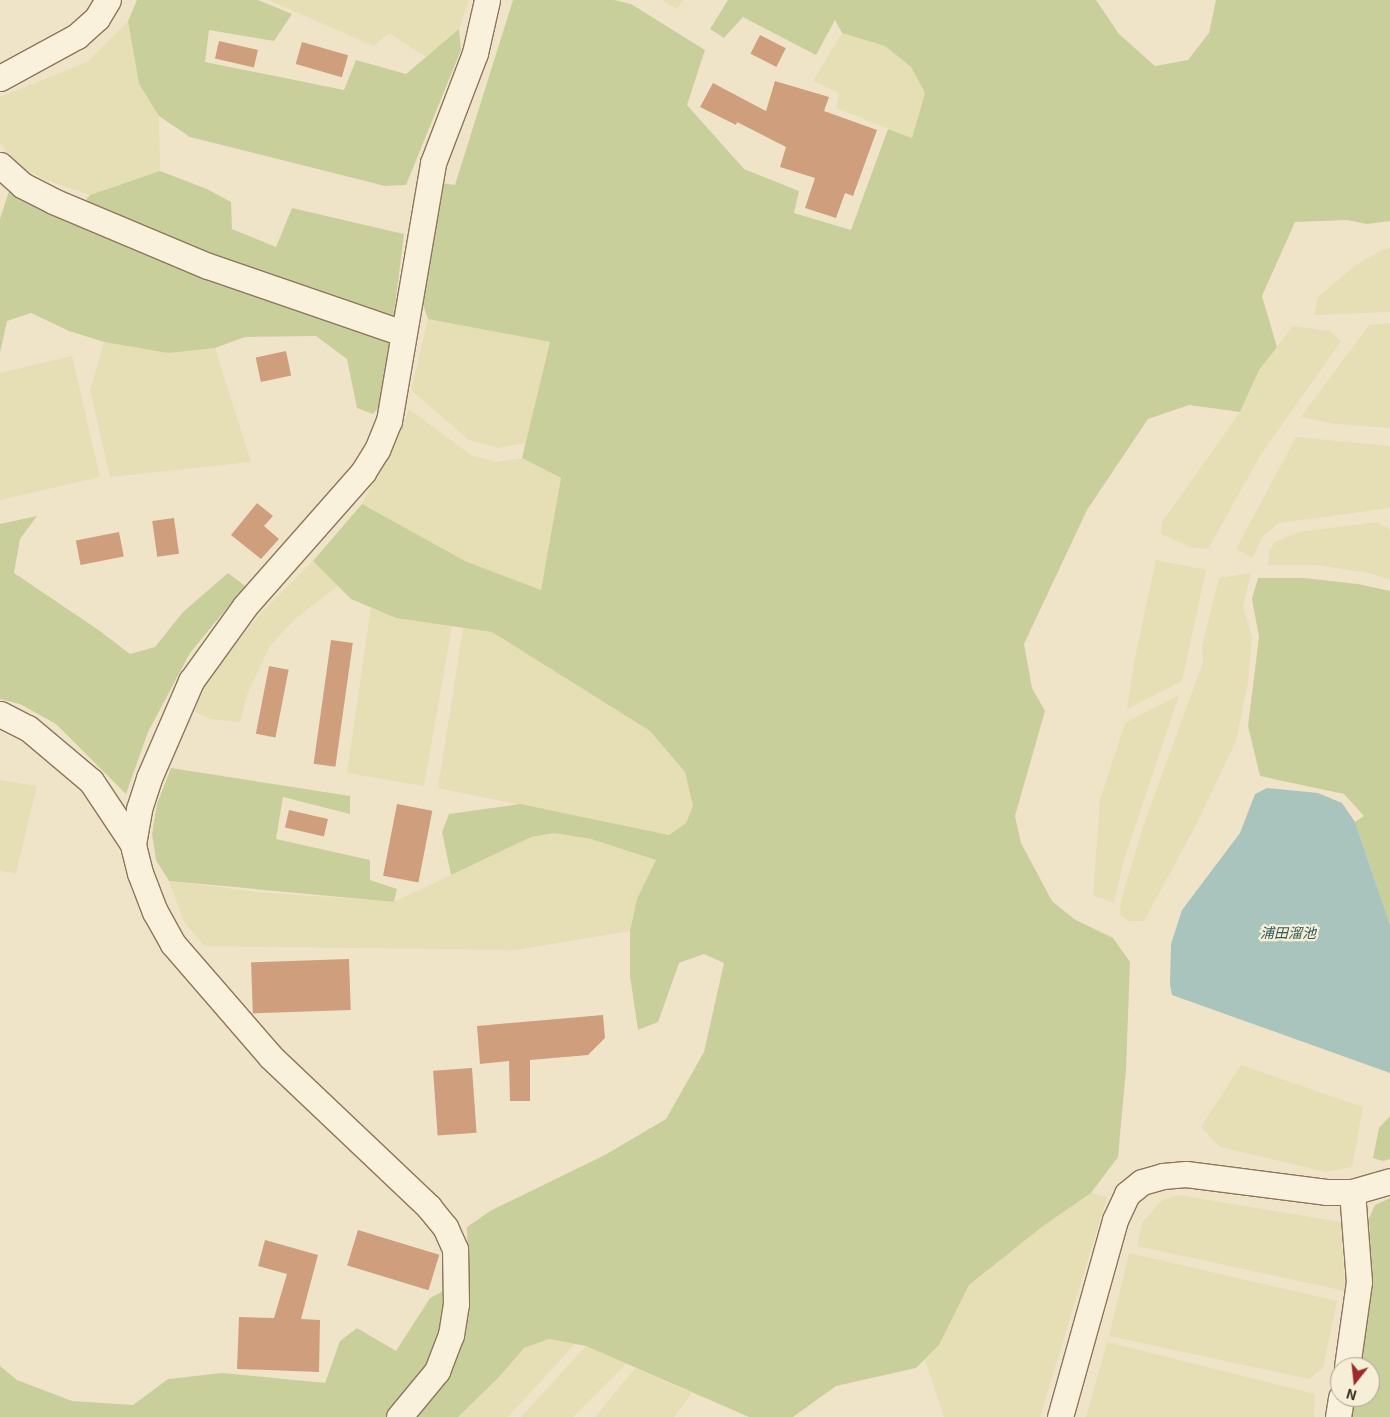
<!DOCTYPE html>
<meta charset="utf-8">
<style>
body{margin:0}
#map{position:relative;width:1390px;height:1417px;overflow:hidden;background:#f0e4c8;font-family:Georgia,"Noto Sans JP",serif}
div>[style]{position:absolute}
.farmland>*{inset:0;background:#e6deb5}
.green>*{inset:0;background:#c9cf9b}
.water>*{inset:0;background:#a9c4bc}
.building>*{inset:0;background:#cf9f7d;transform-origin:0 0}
.roads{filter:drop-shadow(1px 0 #8d765c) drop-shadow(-1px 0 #8d765c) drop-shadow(0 1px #8d765c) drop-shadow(0 -1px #8d765c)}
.minor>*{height:25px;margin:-12.5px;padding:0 12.5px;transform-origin:12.5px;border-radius:12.5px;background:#faf1dc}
span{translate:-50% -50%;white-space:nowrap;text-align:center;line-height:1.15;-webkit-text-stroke:4.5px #f7eed8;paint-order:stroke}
.water-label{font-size:14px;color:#2f5d5a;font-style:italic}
.north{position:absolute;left:1330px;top:1357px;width:50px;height:50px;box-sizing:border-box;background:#f7eed8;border:1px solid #ada18e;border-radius:50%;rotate:196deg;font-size:14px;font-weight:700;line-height:20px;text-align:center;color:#3d2e20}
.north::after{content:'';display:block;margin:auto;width:18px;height:22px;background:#9e2a2b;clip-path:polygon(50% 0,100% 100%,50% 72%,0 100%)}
</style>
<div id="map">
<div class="farmland">
<div style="clip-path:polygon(268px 0,469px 0,459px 29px,426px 57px,389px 33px,374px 46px)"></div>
<div style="clip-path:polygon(662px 0,683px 0,677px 9px)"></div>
<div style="clip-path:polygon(128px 21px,139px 84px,159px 116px,160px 171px,90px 195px,46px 180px,12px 162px,0 142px,0 97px,87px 62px)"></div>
<div style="clip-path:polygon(842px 33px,885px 46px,911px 67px,925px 93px,912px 138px,836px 108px,839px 93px,813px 81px)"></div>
<div style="clip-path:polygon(1390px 248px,1390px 312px,1314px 315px,1318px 297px,1356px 265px,1384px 249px)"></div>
<div style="clip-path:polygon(428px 319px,550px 342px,526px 443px,498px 448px,469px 440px,411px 390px)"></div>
<div style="clip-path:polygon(1390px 323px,1390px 428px,1336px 424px,1301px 417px,1369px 325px)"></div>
<div style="clip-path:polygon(1293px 326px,1330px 331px,1341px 341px,1260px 456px,1208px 549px,1193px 548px,1161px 534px,1162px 522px,1240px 412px,1259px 370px)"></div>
<div style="clip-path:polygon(104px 342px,168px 353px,215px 348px,251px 462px,110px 477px,90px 390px)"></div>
<div style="clip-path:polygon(72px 356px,100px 477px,0 500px,0 373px)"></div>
<div style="clip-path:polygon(409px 409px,471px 455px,496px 462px,522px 458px,561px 478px,541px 590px,465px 561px,362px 504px,395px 444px)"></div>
<div style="clip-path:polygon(1296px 437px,1390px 446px,1390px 508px,1279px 523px,1263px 536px,1252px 558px,1236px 549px)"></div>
<div style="clip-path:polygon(1377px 522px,1390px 529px,1390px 580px,1369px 573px,1317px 565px,1268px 565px,1269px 551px,1275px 542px,1299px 532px)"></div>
<div style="clip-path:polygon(1156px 560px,1206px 570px,1182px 681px,1127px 709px,1135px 657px)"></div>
<div style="clip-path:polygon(313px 561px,338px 586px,296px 618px,270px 646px,247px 695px,240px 722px,211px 719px,195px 712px,198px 693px,222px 660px,261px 613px)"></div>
<div style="clip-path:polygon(1251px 573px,1243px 606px,1252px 638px,1248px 683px,1236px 741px,1196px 825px,1144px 921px,1129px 921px,1120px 915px,1121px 900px,1144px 824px,1203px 662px,1202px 646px,1219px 578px)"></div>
<div style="clip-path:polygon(371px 607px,396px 618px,452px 626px,424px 786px,347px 773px)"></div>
<div style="clip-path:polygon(463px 628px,492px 632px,650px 731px,685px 772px,693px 806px,686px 823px,669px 835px,438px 788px)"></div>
<div style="clip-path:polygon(1179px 695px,1124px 860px,1114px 903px,1093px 895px,1100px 800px,1125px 723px)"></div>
<div style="clip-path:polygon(0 780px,37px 786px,16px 873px,0 871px)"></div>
<div style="clip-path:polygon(554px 833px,591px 839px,656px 860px,637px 899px,630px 931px,516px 950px,204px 946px,183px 920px,169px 881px,258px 892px,394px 902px,531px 837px)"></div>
<div style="clip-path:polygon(1241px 1065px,1363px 1107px,1352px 1167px,1326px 1172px,1220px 1147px,1201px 1127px)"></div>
<div style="clip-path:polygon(1091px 1193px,1107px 1197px,1040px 1417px,944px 1417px,925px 1360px,939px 1345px,969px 1285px,1043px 1226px)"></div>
<div style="clip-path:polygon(1179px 1195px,1341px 1222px,1345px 1291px,1137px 1246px,1142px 1223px,1162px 1200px)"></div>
<div style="clip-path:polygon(1129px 1253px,1337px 1301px,1323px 1368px,1309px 1379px,1109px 1336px)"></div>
<div style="clip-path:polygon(549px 1339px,575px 1344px,508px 1417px,457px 1417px,524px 1348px)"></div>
<div style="clip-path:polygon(1107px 1342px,1315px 1394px,1314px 1417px,1086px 1417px)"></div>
<div style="clip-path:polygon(586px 1346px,626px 1364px,573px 1417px,521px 1417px)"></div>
<div style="clip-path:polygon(635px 1368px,692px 1393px,674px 1417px,595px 1417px)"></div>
</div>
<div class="green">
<div style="clip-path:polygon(137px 0,258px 0,292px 14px,274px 41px,209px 30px,205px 62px,344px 90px,356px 60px,406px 74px,459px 29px,461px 50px,406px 185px,385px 186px,190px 137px,159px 116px,139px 84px,128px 21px)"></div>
<div style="clip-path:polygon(513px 0,614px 0,631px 4px,705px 50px,687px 105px,744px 169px,799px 191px,794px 213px,851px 230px,888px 129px,912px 138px,925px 93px,911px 67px,885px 46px,842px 33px,835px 20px,816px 55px,743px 17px,724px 38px,710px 29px,728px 0,1096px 0,1119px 34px,1155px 66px,1188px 60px,1209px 33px,1216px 0,1390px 0,1390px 221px,1367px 224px,1347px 220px,1295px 222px,1262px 296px,1277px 347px,1259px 370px,1240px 412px,1189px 405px,1148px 419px,1087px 510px,1024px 644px,1032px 688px,1045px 711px,1015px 816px,1021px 843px,1052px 901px,1074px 919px,1113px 938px,1130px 962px,1126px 1070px,1118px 1157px,1091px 1193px,1043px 1226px,969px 1285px,939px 1345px,916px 1368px,836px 1386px,793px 1417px,749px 1417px,586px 1346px,549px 1339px,524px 1348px,498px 1378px,458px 1417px,0 1417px,0 1366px,17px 1380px,72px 1401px,133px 1405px,168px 1379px,222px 1373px,325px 1383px,340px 1341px,357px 1328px,396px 1351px,430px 1298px,468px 1278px,467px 1227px,490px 1211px,605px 1155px,666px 1119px,704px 1052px,724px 963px,704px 954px,679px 963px,658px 1022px,638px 1030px,630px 976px,630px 931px,637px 899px,656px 860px,591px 839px,554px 833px,531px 837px,451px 875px,442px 832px,449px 814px,520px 804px,669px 835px,686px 823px,693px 806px,685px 772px,650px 731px,492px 632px,396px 618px,351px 599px,313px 561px,362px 504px,465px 561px,541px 590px,561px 478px,522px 458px,550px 342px,428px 319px,419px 293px,442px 183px,455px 185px)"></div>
<div style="clip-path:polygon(160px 171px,207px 189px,231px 202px,232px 229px,276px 247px,292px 208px,404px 234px,383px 402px,373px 414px,357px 408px,347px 359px,316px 336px,245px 337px,215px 348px,168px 353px,104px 342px,69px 331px,31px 313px,7px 321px,0 353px,0 219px,9px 191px,71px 218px,90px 195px)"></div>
<div style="clip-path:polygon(37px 516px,20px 539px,14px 573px,100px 631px,130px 654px,155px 647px,183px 612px,228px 573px,245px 586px,190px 653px,148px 732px,126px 794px,56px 724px,20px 704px,0 699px,0 524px)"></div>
<div style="clip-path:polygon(1258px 578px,1304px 578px,1358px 584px,1390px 591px,1390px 925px,1355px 822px,1364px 816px,1344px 794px,1260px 776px,1248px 726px,1259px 637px,1252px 599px)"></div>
<div style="clip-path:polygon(171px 768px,350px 796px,350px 814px,283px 797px,276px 839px,370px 860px,370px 880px,397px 889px,394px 902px,169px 881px,156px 860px,152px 834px,157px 804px)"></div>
<div style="clip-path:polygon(1390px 1116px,1390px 1159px,1383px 1161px,1373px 1158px,1379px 1128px)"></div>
<div style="clip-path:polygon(1390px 1198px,1390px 1417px,1348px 1417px,1351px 1397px,1370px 1397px,1370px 1367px,1356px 1367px,1371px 1259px,1369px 1218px,1375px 1205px)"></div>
</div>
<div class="water">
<div style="clip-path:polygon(1267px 788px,1318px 793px,1342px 803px,1355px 822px,1390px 925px,1390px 1073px,1172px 995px,1170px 984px,1171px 944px,1182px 910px,1240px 833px,1255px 794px)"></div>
</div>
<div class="building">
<div style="left:760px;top:35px;width:29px;height:21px;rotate:27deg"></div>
<div style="left:219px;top:41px;width:40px;height:18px;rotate:13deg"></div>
<div style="left:302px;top:42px;width:48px;height:23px;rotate:16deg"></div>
<div style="clip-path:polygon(775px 81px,829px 97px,824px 111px,877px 130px,853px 196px,845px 193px,836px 218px,805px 208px,815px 178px,780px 167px,786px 147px,737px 122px,736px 125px,700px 107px,713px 83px,766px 111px)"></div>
<div style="left:286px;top:351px;width:25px;height:31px;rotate:78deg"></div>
<div style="clip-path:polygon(257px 503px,273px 516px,264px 526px,279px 539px,261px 559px,231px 535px)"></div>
<div style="left:174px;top:518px;width:36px;height:22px;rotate:82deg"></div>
<div style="left:119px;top:532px;width:25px;height:44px;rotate:79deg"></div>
<div style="left:331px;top:640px;width:22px;height:125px;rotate:8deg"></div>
<div style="left:269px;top:666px;width:20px;height:69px;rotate:11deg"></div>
<div style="left:397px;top:804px;width:36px;height:73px;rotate:11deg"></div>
<div style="left:289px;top:810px;width:40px;height:18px;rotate:13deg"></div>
<div style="left:349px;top:959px;width:51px;height:98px;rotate:88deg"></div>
<div style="clip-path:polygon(603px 1015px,605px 1038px,588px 1055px,530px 1060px,530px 1101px,510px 1101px,509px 1061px,480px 1064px,477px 1026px)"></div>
<div style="left:472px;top:1068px;width:65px;height:39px;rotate:86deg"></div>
<div style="left:358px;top:1230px;width:85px;height:37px;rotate:17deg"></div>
<div style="clip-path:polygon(265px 1240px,318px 1255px,301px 1319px,320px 1320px,319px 1372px,237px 1369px,239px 1317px,274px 1318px,287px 1274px,258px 1266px)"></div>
</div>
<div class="roads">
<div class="minor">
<div style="left:0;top:78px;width:88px;rotate:-28.6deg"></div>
<div style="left:77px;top:36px;width:27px;rotate:-42deg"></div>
<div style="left:97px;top:18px;width:21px;rotate:-59deg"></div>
<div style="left:0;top:165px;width:30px;rotate:42deg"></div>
<div style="left:22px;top:185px;width:35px;rotate:27deg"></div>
<div style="left:53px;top:201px;width:168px;rotate:22.8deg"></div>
<div style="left:208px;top:266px;width:206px;rotate:19deg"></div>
<div style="left:0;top:714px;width:31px;rotate:27deg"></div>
<div style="left:28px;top:728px;width:82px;rotate:40.1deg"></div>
<div style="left:91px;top:781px;width:76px;rotate:56.3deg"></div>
<div style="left:1347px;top:1367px;width:86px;rotate:-82deg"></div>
<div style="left:1359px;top:1282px;width:90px;rotate:-94.4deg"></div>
<div style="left:399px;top:1417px;width:60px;rotate:-50.4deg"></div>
<div style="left:437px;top:1371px;width:39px;rotate:-69deg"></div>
<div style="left:451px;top:1335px;width:31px;rotate:-81deg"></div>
<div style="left:456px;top:1304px;width:55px;rotate:-91deg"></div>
<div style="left:455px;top:1249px;width:24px;rotate:-114deg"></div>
<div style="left:445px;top:1227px;width:26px;rotate:-129deg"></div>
<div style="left:429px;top:1207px;width:218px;rotate:-136.5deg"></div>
<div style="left:271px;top:1057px;width:150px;rotate:-130.9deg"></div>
<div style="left:173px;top:944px;width:37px;rotate:-119deg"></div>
<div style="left:155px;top:912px;width:42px;rotate:-111deg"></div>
<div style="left:140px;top:873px;width:30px;rotate:-104deg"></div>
<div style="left:133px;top:844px;width:36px;rotate:-80deg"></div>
<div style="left:139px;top:809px;width:33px;rotate:-72deg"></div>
<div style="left:149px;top:778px;width:106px;rotate:-66.6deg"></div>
<div style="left:191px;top:681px;width:92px;rotate:-54.2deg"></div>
<div style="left:245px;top:606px;width:179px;rotate:-48.6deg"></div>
<div style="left:363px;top:472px;width:26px;rotate:-58deg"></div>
<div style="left:377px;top:450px;width:31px;rotate:-68deg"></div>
<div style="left:389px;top:421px;width:262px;rotate:-80.3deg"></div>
<div style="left:433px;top:163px;width:118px;rotate:-69.1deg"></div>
<div style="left:475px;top:53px;width:54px;rotate:-77.2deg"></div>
<div style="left:1060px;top:1417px;width:205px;rotate:-74.4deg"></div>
<div style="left:1115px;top:1220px;width:29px;rotate:-65deg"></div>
<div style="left:1127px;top:1194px;width:19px;rotate:-39deg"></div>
<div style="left:1142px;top:1182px;width:22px;rotate:-16deg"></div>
<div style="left:1163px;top:1176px;width:23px;rotate:-5deg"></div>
<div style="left:1186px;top:1174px;width:141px;rotate:7.3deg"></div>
<div style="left:1326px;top:1192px;width:26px"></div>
<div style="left:1352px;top:1192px;width:40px;rotate:-16deg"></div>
<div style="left:1338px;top:1417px;width:20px;rotate:-81deg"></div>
</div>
</div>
<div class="water-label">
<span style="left:1288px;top:932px">浦田溜池</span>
</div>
<div class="north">N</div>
</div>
